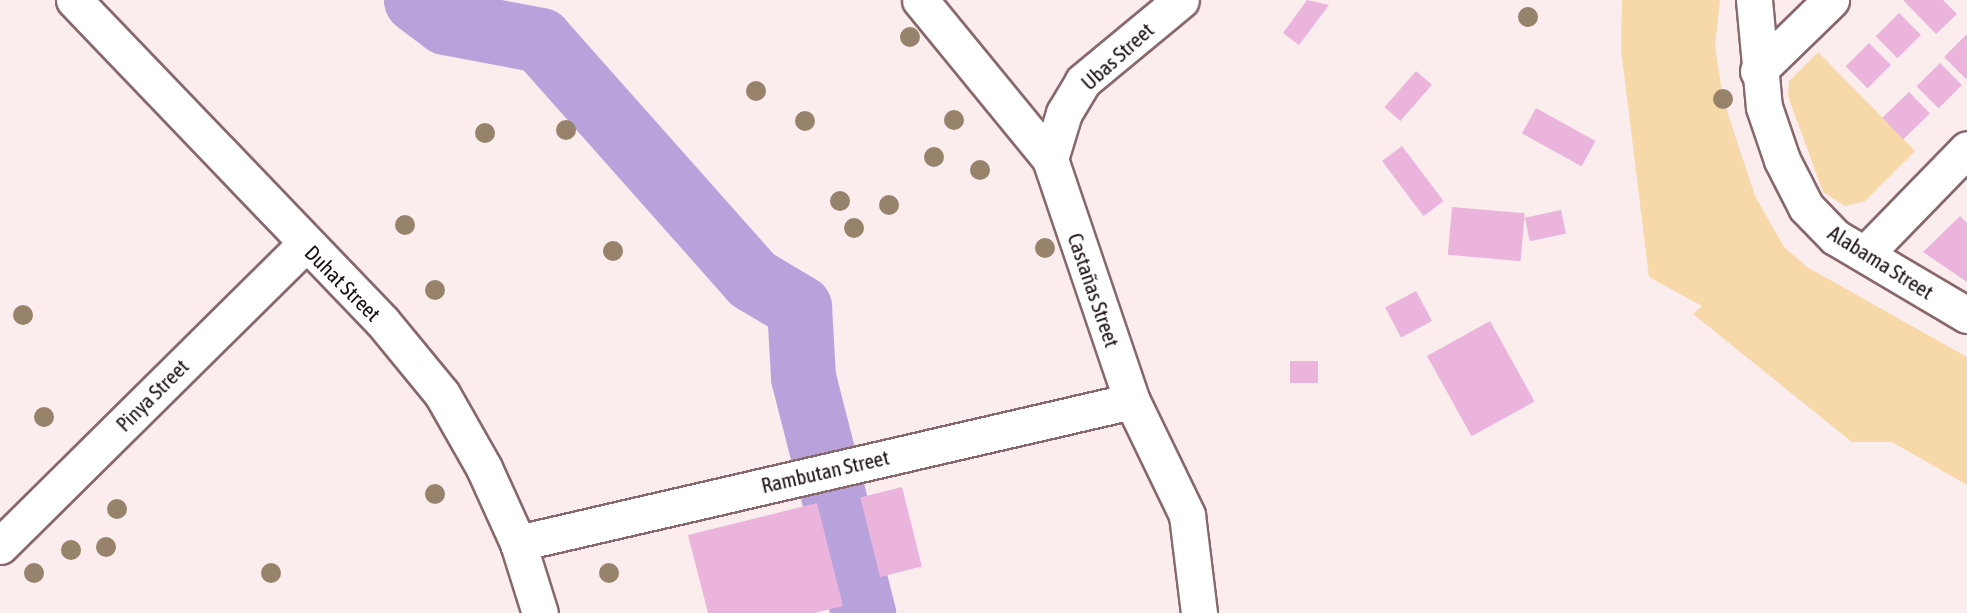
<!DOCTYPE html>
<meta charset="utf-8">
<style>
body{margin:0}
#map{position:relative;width:1967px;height:613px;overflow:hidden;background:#fbecee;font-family:"Asap Condensed",sans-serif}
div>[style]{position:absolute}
.green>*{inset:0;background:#f7d8a8}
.river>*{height:65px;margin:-32.5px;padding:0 32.5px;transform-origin:32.5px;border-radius:32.5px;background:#b7a2db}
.building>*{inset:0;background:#eab4dc;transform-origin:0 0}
.roads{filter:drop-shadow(2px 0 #88686c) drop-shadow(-2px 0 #88686c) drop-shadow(0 2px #88686c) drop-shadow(0 -2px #88686c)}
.minor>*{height:35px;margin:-17.5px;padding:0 17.5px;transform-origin:17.5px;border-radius:17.5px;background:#fff}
.trees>*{width:20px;height:20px;margin:-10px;border-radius:50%;background:#97836b}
span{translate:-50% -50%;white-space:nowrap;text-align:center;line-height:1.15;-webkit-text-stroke:5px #fefefe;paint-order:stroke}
.street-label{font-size:21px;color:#190d0f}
</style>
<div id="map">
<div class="green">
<div style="clip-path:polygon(1622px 0,1720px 0,1715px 46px,1723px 99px,1755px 196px,1784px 247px,1807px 267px,1967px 357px,1967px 485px,1892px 442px,1852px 442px,1693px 314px,1702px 306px,1649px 277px,1621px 49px)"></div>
<div style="clip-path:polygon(1818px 52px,1915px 151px,1865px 201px,1845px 206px,1823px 192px,1788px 96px,1789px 81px)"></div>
</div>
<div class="river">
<div style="left:416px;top:0;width:36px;rotate:37deg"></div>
<div style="left:445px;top:22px;width:97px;rotate:10.7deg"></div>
<div style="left:540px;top:40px;width:319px;rotate:48.4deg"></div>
<div style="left:752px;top:279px;width:55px;rotate:30.8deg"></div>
<div style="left:799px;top:307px;width:70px;rotate:86.7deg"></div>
<div style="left:803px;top:377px;width:244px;rotate:75.7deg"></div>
</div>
<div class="building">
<div style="clip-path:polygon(1307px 0,1329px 5px,1299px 45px,1283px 33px)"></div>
<div style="clip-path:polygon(1903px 0,1943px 0,1957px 14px,1936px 34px)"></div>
<div style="left:1899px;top:13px;width:31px;height:33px;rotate:45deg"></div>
<div style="clip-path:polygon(1967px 34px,1967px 78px,1966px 79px,1944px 57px)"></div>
<div style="left:1869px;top:43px;width:31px;height:33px;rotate:45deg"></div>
<div style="left:1940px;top:63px;width:31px;height:33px;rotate:45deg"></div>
<div style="left:1416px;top:71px;width:21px;height:48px;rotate:41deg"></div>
<div style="left:1909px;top:92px;width:30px;height:37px;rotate:46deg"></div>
<div style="left:1536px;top:108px;width:68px;height:29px;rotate:29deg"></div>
<div style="left:1402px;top:146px;width:69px;height:25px;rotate:53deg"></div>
<div style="left:1452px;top:207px;width:73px;height:48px;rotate:5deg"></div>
<div style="left:1561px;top:210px;width:24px;height:37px;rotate:78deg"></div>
<div style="clip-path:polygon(1960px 216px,1967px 223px,1967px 282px,1923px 252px)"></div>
<div style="left:1416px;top:291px;width:34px;height:35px;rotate:62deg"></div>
<div style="left:1490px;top:321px;width:92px;height:72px;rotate:61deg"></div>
<div style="left:1290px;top:361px;width:28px;height:22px"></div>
<div style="left:902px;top:487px;width:82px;height:43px;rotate:76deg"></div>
<div style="clip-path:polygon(817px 503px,843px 606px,814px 613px,708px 613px,688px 535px)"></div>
</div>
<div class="roads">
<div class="minor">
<div style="left:74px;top:0;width:445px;rotate:46.2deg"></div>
<div style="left:382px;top:321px;width:94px;rotate:50.6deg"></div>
<div style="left:442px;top:394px;width:85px;rotate:60.4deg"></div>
<div style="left:484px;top:468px;width:82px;rotate:65.6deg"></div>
<div style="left:518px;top:543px;width:73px;rotate:72.6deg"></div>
<div style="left:920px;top:0;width:205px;rotate:50.7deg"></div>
<div style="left:1050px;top:159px;width:256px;rotate:71.3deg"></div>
<div style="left:1132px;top:401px;width:127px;rotate:64.2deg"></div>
<div style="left:1187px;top:515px;width:99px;rotate:83deg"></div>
<div style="left:1754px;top:0;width:107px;rotate:84.7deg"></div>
<div style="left:1764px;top:107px;width:56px;rotate:71.2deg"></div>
<div style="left:1782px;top:160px;width:53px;rotate:62.9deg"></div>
<div style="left:1806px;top:207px;width:42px;rotate:46deg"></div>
<div style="left:1835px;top:237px;width:153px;rotate:30.6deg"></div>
<div style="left:1758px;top:71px;width:102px;rotate:-44.2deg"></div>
<div style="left:1050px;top:159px;width:48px;rotate:-73.1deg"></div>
<div style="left:1064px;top:113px;width:37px;rotate:-59deg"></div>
<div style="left:1083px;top:81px;width:127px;rotate:-39.6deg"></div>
<div style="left:1865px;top:254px;width:146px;rotate:-45.8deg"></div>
<div style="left:518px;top:543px;width:630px;rotate:-13.02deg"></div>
<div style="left:0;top:546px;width:428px;rotate:-44.7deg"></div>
</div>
</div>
<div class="trees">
<div style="left:1528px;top:17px"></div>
<div style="left:910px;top:37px"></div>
<div style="left:756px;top:91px"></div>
<div style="left:1723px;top:99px"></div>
<div style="left:954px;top:120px"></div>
<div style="left:805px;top:121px"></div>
<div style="left:566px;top:130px"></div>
<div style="left:485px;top:133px"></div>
<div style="left:934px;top:157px"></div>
<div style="left:980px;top:170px"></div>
<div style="left:840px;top:201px"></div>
<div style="left:889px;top:205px"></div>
<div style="left:405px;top:225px"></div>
<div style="left:854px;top:228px"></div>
<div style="left:1045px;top:248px"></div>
<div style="left:613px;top:251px"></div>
<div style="left:435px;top:290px"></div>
<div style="left:23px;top:315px"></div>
<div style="left:44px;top:417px"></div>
<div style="left:435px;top:494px"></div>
<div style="left:117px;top:509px"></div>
<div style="left:106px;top:547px"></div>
<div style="left:71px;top:550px"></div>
<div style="left:34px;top:573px"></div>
<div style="left:271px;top:573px"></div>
<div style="left:609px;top:573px"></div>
</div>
<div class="street-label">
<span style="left:1117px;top:56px;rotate:-42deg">Ubas Street</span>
<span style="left:1881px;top:262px;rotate:32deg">Alabama Street</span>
<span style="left:343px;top:283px;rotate:45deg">Duhat Street</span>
<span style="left:1094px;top:290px;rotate:71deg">Castañas Street</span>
<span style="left:152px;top:395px;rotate:-45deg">Pinya Street</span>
<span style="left:825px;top:471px;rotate:-13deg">Rambutan Street</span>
</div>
</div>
